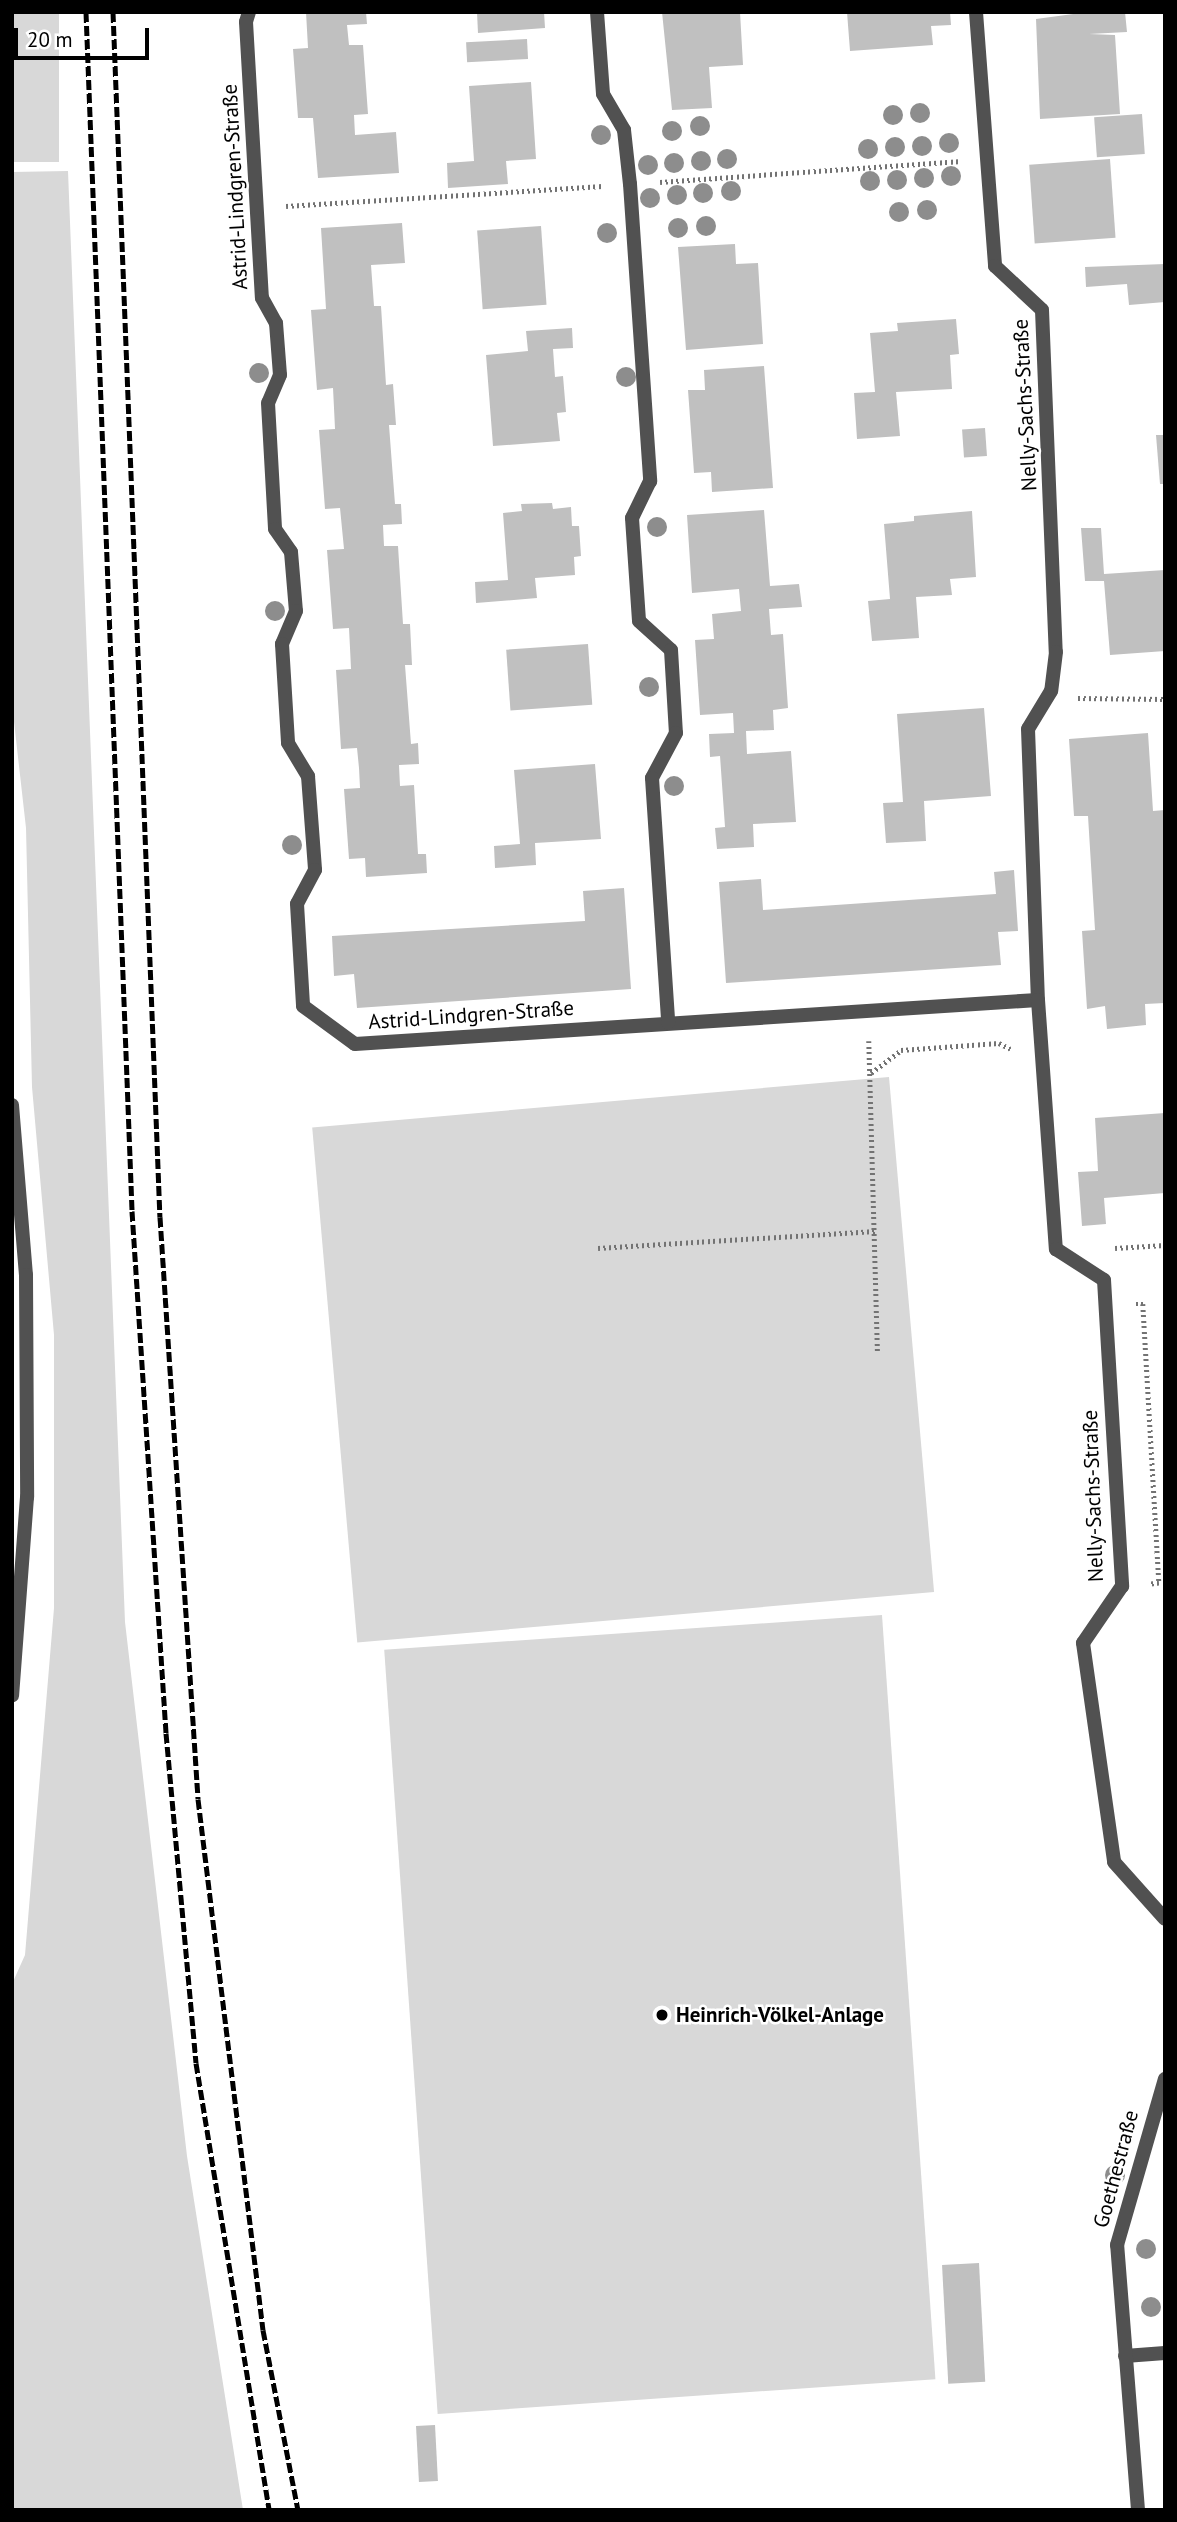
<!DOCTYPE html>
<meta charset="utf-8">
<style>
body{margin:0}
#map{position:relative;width:1177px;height:2522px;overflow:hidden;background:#fff;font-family:"PT Sans",sans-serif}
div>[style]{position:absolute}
.green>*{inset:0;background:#d8d8d8;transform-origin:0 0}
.building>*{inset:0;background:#c0c0c0;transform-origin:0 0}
.path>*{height:4.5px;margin-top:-2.25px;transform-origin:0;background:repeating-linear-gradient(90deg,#737373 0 2px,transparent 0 5.5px)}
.service>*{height:14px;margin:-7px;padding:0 7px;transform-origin:7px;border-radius:7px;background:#515151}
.minor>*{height:14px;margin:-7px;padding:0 7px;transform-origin:7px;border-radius:7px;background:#515151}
.rail>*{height:5px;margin-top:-2.5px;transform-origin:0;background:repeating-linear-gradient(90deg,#000 0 10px,transparent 0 13.5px)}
.trees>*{width:20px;height:20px;margin:-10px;border-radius:50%;background:#8d8d8d}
.dots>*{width:19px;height:19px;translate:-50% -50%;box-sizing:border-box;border:4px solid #fff;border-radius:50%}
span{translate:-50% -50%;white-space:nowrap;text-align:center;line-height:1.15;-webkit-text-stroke:5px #fff;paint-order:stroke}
.street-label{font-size:21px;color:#000}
.poi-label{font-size:21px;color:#000;font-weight:700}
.left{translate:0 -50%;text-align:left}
.frame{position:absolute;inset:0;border:14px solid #000;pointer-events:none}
.scale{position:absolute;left:14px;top:28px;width:135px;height:32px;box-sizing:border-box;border:4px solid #000;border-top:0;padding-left:9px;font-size:21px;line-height:24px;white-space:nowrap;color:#000;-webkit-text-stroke:5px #fff;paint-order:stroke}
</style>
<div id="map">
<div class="green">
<div style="left:12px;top:12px;width:47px;height:150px"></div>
<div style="clip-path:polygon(68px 171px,125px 1622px,187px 2156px,243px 2510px,12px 2510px,12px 1984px,25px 1955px,54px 1608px,54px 1335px,32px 1087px,26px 828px,12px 704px,12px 172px)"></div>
<div style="left:889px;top:1077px;width:517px;height:579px;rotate:85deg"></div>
<div style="left:882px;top:1615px;width:766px;height:499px;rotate:86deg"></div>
</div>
<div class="building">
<div style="clip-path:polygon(306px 12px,366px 12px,367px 24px,347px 25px,349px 45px,363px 45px,368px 114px,354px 115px,355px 135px,396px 132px,399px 173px,318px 178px,313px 118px,298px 118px,293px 49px,308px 48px)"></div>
<div style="clip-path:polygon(477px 12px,544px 12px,545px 28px,478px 33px)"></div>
<div style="clip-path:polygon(662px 12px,740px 12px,743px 65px,709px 67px,712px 108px,672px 110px)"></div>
<div style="clip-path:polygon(847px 12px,950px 12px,951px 25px,931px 26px,933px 45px,850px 51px)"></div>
<div style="clip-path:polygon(1088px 12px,1125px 12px,1127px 32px,1089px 34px,1115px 35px,1120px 114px,1040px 119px,1036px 19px)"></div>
<div style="left:527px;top:39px;width:20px;height:61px;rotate:87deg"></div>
<div style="clip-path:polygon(531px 82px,536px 159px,506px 161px,508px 184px,448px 188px,447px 163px,474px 161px,469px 86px)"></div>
<div style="left:1142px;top:114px;width:40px;height:48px;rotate:86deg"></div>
<div style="left:1110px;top:159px;width:79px;height:81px;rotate:86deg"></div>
<div style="clip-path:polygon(402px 223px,405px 263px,371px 265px,374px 306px,381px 306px,386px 385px,393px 384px,396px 425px,389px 425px,392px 465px,395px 504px,401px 504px,402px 524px,383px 525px,384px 546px,398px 546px,403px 624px,410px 624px,412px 665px,405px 665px,411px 744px,418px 743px,419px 764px,399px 765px,400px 786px,414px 785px,418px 854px,426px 854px,427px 873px,366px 877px,365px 858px,349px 859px,344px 789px,360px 788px,359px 768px,357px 748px,341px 749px,336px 670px,351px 669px,350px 648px,349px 628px,333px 629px,327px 550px,344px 549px,340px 508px,325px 509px,319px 430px,335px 429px,334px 408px,333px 388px,317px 390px,311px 310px,326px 309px,321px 228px)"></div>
<div style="left:541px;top:226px;width:79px;height:64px;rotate:86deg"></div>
<div style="clip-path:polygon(735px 244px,736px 264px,758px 263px,763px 344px,686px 350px,678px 247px)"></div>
<div style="clip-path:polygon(1165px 264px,1165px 302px,1129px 305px,1127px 284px,1086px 287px,1085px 267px)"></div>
<div style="clip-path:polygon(956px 319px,959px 354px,950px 355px,952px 389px,896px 392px,900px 436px,857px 439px,854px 393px,875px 392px,870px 333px,898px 331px,897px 323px)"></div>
<div style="clip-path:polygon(572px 328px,573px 348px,553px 349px,555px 377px,563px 376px,566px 412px,557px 413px,560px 441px,493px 446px,486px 355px,528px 351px,526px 331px)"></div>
<div style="clip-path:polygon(764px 366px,773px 488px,712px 492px,711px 472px,694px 473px,688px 390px,705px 390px,704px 370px)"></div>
<div style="left:985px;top:428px;width:28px;height:23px;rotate:86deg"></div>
<div style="clip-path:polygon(1156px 435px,1165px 435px,1165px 484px,1160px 484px)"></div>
<div style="clip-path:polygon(552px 503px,553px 509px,571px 507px,572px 526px,579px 526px,581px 556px,574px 557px,575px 575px,535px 578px,537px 598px,476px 603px,475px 582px,508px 580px,503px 513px,522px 511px,521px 504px)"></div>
<div style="clip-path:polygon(764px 510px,770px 586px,799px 584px,802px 607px,769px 609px,771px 635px,783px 634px,788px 708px,773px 710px,774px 730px,746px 731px,747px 754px,791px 751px,796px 822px,753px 824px,754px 847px,717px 849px,715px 828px,725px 827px,720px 756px,710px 757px,709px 734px,734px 733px,733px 713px,700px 715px,695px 640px,714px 639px,712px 614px,741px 611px,739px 589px,692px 593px,687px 515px)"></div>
<div style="clip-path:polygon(972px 511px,976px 577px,950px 579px,952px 595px,916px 597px,919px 638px,872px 641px,868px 601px,890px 599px,884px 524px,914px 521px,914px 516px)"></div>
<div style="clip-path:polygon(1081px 528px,1101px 528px,1104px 574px,1165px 570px,1165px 651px,1110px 655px,1104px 581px,1085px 581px)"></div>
<div style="left:588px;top:644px;width:61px;height:82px;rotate:86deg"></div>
<div style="clip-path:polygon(984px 708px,991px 796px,924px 801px,926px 841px,886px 843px,883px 803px,903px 802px,897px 714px)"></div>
<div style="clip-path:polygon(1148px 733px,1153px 811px,1165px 810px,1165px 1003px,1145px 1004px,1146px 1025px,1107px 1029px,1105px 1006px,1087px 1009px,1082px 931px,1095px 930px,1088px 816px,1074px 816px,1069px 739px)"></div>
<div style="clip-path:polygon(595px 764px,601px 839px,535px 843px,536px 865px,495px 868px,494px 846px,520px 844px,514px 770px)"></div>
<div style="clip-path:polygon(1014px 870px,1018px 931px,998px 932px,1001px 965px,726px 983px,719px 882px,761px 879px,763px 910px,996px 894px,994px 872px)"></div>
<div style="clip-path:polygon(624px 888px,631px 989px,357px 1008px,354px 974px,334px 976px,332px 936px,585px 921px,583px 891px)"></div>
<div style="clip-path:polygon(1165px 1113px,1165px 1193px,1104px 1198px,1106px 1224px,1082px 1226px,1078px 1172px,1098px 1171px,1095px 1118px)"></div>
<div style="left:979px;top:2263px;width:119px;height:37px;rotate:87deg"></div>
<div style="left:435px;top:2425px;width:56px;height:19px;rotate:87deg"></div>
</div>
<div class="path">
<div style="left:660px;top:182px;width:299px;rotate:-4deg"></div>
<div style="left:286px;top:206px;width:317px;rotate:-3.6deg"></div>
<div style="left:1078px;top:698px;width:87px;rotate:0.7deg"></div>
<div style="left:869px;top:1041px;width:313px;rotate:88.4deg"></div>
<div style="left:871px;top:1073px;width:38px;rotate:-37deg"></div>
<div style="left:901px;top:1050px;width:98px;rotate:-4.1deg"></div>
<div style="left:999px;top:1043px;width:13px;rotate:27deg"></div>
<div style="left:598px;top:1248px;width:278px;rotate:-3.5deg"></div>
<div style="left:1115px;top:1248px;width:50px;rotate:-3.4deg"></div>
<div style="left:1136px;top:1304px;width:7px"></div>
<div style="left:1143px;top:1304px;width:279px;rotate:86.7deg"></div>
<div style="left:1159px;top:1583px;width:8px;rotate:173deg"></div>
</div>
<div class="service">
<div style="left:1125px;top:2356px;width:40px;rotate:-4.3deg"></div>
</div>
<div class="minor">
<div style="left:249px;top:12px;width:10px;rotate:107deg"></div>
<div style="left:246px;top:22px;width:276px;rotate:86.7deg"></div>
<div style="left:262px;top:298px;width:29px;rotate:61deg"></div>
<div style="left:276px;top:323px;width:52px;rotate:85.6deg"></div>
<div style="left:280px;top:375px;width:30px;rotate:113deg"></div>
<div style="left:268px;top:403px;width:126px;rotate:86.8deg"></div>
<div style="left:275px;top:529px;width:28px;rotate:55deg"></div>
<div style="left:291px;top:552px;width:59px;rotate:85.2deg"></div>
<div style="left:296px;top:611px;width:36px;rotate:113deg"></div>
<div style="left:282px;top:644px;width:99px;rotate:86.5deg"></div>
<div style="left:288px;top:743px;width:39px;rotate:59deg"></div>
<div style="left:308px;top:776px;width:94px;rotate:85.7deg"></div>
<div style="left:315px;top:870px;width:38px;rotate:118deg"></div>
<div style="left:297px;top:904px;width:102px;rotate:86.6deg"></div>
<div style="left:303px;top:1006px;width:64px;rotate:36.2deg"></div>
<div style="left:355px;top:1044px;width:684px;rotate:-3.69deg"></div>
<div style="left:597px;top:12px;width:82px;rotate:85.8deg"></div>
<div style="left:603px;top:94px;width:42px;rotate:59.7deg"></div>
<div style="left:624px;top:130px;width:54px;rotate:83.7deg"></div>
<div style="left:630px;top:184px;width:298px;rotate:86.1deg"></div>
<div style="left:650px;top:481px;width:41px;rotate:115.9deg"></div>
<div style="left:632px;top:518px;width:103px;rotate:86.1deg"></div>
<div style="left:639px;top:621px;width:43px;rotate:42.2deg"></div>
<div style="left:671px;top:650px;width:83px;rotate:86.6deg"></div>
<div style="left:676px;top:733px;width:51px;rotate:118.1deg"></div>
<div style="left:652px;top:778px;width:245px;rotate:86.2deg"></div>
<div style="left:976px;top:12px;width:255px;rotate:85.7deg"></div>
<div style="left:995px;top:266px;width:64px;rotate:43.1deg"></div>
<div style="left:1042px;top:310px;width:342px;rotate:87.7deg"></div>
<div style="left:1056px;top:652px;width:39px;rotate:97deg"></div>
<div style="left:1051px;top:691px;width:44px;rotate:121.2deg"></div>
<div style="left:1028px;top:729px;width:271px;rotate:87.9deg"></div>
<div style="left:1038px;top:1000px;width:250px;rotate:85.9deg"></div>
<div style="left:1056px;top:1249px;width:57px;rotate:32.9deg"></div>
<div style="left:1104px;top:1280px;width:307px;rotate:86.6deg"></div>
<div style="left:1122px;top:1586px;width:69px;rotate:124.4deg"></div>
<div style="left:1083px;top:1643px;width:221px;rotate:81.9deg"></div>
<div style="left:1114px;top:1862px;width:76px;rotate:48.2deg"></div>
<div style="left:12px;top:1105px;width:171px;rotate:85.3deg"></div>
<div style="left:26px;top:1275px;width:222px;rotate:89.7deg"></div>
<div style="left:27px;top:1497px;width:199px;rotate:94.3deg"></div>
<div style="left:1138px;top:2510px;width:266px;rotate:-94.5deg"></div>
<div style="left:1117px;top:2245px;width:173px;rotate:-73.9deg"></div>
</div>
<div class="rail">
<div style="left:86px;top:12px;width:1200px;rotate:87.8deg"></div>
<div style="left:132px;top:1211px;width:523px;rotate:86.27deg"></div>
<div style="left:166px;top:1733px;width:331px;rotate:84.8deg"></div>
<div style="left:196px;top:2063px;width:453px;rotate:80.7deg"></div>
<div style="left:113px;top:12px;width:1206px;rotate:87.77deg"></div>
<div style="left:160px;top:1217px;width:583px;rotate:86.26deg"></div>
<div style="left:198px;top:1799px;width:535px;rotate:83.02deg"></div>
<div style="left:263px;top:2330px;width:183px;rotate:79deg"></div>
</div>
<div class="trees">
<div style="left:920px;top:113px"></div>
<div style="left:893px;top:115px"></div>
<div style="left:700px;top:126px"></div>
<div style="left:672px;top:131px"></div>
<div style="left:601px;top:135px"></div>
<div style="left:949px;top:143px"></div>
<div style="left:922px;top:146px"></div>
<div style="left:895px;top:147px"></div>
<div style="left:868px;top:149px"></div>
<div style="left:727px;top:159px"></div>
<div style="left:701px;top:161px"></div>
<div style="left:674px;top:163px"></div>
<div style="left:648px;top:165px"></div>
<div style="left:951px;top:176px"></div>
<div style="left:924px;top:178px"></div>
<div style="left:897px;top:180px"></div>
<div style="left:870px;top:181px"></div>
<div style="left:731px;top:191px"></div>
<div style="left:703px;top:193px"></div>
<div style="left:677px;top:195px"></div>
<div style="left:650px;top:198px"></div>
<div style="left:927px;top:210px"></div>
<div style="left:899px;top:212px"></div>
<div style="left:706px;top:226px"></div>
<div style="left:678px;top:228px"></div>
<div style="left:607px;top:233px"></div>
<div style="left:259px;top:373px"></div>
<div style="left:626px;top:377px"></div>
<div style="left:657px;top:527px"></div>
<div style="left:275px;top:611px"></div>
<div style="left:649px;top:687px"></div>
<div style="left:674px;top:786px"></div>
<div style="left:292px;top:845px"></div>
<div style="left:1115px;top:2175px"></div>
<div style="left:1146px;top:2249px"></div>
<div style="left:1151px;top:2307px"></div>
</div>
<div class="dots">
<div style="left:662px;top:2015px;background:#000"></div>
</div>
<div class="street-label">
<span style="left:235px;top:187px;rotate:-93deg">Astrid-Lindgren-Straße</span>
<span style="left:1025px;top:405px;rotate:-93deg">Nelly-Sachs-Straße</span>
<span style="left:471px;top:1015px;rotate:-4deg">Astrid-Lindgren-Straße</span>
<span style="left:1093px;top:1496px;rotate:-92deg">Nelly-Sachs-Straße</span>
<span style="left:1116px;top:2169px;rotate:-75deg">Goethestraße</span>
</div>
<div class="poi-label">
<span class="left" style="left:676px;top:2015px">Heinrich-Völkel-Anlage</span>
</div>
<div class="frame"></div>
<div class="scale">20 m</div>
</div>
